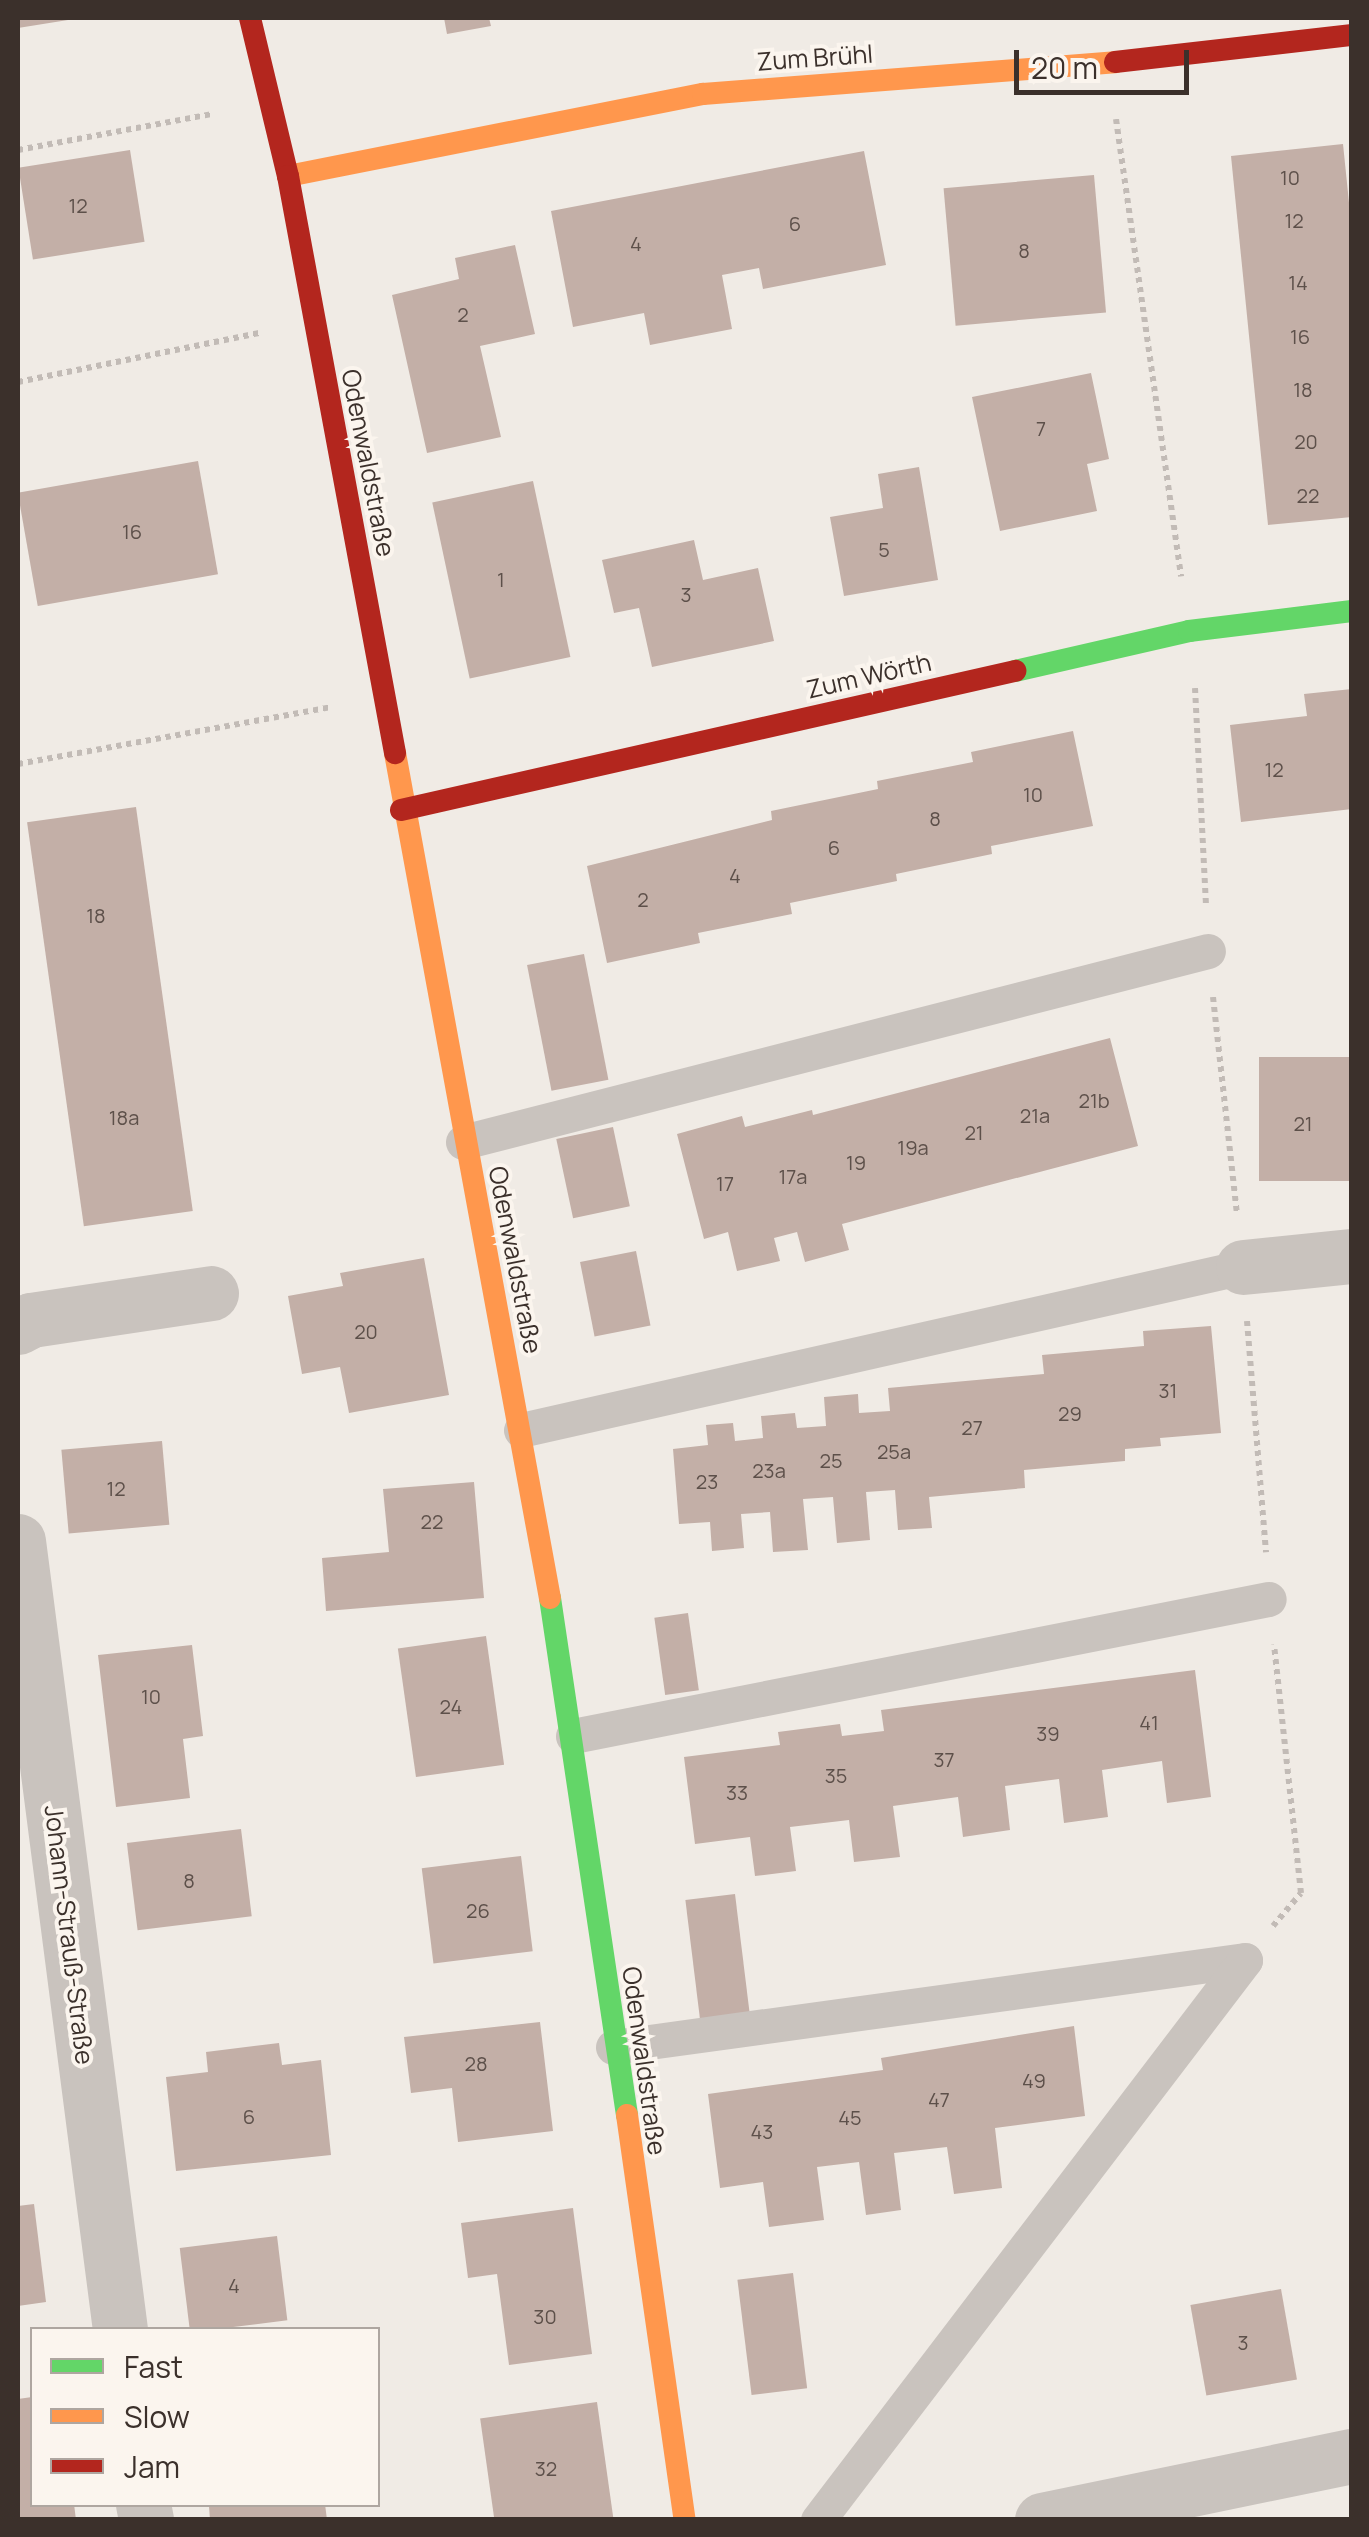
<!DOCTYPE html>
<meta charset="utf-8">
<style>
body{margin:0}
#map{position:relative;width:1369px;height:2537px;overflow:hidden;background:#f0ebe5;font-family:Manrope,sans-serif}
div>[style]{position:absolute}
.building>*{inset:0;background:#c3afa7;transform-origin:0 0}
.path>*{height:6px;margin-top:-3px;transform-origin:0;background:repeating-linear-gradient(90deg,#c2bbb6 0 5px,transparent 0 10px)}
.lane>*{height:35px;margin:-17.5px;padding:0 17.5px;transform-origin:17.5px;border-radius:17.5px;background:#c9c3be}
.street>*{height:55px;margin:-27.5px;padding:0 27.5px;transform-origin:27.5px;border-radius:27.5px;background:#c9c3be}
.fast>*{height:22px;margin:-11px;padding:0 11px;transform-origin:11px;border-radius:11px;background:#63d668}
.slow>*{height:22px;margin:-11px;padding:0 11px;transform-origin:11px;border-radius:11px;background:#ff974d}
.jam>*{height:22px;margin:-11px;padding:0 11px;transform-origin:11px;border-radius:11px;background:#b3261e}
span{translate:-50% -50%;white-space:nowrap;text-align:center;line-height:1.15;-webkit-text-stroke:8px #fbf5ee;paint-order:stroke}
.number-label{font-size:20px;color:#5d504a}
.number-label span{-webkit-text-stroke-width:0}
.street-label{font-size:25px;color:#3b302b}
.frame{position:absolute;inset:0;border:20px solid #3b302b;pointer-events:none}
.legend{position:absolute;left:30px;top:2327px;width:350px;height:180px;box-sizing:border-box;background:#fbf5ee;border:2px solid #aea6a0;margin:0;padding:12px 18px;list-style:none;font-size:30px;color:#3b302b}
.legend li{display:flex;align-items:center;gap:20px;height:50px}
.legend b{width:50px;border:2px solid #aea6a0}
.scale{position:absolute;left:1014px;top:50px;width:175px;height:45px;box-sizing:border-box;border:5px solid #3b302b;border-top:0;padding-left:12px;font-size:30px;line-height:35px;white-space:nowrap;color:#3b302b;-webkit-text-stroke:8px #fbf5ee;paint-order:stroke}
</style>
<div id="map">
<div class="building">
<div style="clip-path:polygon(18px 18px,68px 18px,68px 20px,18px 28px)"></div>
<div style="clip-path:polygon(444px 18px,489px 18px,491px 26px,447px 34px)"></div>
<div style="clip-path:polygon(1343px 144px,1352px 232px,1352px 517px,1268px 525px,1231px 156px)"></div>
<div style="left:130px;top:150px;width:93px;height:113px;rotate:81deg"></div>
<div style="clip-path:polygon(864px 151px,886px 265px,763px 289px,759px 268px,722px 275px,732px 329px,650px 345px,644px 313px,573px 327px,551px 211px)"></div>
<div style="left:1094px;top:175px;width:138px;height:151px;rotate:85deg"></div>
<div style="clip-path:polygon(515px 245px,535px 334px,480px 346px,501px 437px,427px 453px,392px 295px,459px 279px,455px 258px)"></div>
<div style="clip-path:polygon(1091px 373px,1109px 459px,1087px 464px,1097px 511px,1000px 531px,972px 397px)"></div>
<div style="left:198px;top:461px;width:115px;height:183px;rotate:80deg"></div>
<div style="clip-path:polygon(919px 467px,938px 580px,844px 596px,830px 517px,883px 508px,878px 474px)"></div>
<div style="left:533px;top:481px;width:180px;height:103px;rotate:78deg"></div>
<div style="clip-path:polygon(694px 540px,703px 580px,758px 568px,774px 641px,652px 667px,639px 608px,614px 613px,602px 560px)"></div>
<div style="clip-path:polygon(1352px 689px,1352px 809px,1241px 822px,1230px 725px,1307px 716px,1304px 694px)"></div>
<div style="clip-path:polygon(1073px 731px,1093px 826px,991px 846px,992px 854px,896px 874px,897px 881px,790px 903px,792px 914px,698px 933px,700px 943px,607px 963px,587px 866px,772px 820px,771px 811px,878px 789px,877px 781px,973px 762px,971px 752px)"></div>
<div style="left:136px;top:807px;width:408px;height:110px;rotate:82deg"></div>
<div style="left:584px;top:954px;width:128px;height:58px;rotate:79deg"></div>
<div style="clip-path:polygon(1110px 1038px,1138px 1146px,842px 1224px,849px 1250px,805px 1262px,797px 1232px,774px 1238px,780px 1261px,737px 1271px,728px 1232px,704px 1239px,677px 1134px,742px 1116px,745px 1127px,812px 1110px,813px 1115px)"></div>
<div style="left:1352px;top:1057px;width:124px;height:93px;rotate:90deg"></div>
<div style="left:613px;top:1127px;width:81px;height:58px;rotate:78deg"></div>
<div style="left:636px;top:1251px;width:76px;height:57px;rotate:79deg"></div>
<div style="clip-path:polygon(424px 1258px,449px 1395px,349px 1413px,340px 1367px,302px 1374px,288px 1296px,343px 1286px,340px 1273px)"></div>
<div style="clip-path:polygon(1211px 1326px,1221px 1433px,1160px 1438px,1161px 1446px,1125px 1449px,1125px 1461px,1024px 1470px,1025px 1488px,929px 1497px,932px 1528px,898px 1530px,895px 1490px,866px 1492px,870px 1540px,837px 1543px,833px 1497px,803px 1499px,808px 1550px,773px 1552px,770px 1512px,741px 1514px,744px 1548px,712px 1551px,710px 1522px,679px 1524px,673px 1449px,708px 1445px,706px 1425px,733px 1423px,735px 1441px,763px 1438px,761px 1416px,795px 1413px,797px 1428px,826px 1426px,824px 1397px,858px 1394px,859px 1413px,890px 1411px,888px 1388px,1044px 1374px,1042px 1355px,1144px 1346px,1143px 1331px)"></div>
<div style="left:162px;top:1441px;width:84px;height:101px;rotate:85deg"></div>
<div style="clip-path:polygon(474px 1482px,484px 1598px,326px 1611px,322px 1558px,389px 1552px,383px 1489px)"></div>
<div style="left:688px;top:1613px;width:78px;height:34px;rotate:82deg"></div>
<div style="left:486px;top:1636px;width:130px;height:89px;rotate:82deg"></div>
<div style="clip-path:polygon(192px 1645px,203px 1736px,183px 1739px,190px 1798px,116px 1807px,98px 1655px)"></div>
<div style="clip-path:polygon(1195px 1670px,1211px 1797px,1167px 1803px,1162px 1761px,1102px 1770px,1108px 1817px,1064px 1823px,1059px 1779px,1005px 1786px,1010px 1830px,963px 1837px,958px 1797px,893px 1806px,900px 1857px,854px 1862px,849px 1820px,790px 1827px,796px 1871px,755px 1876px,750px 1837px,695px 1844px,684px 1757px,780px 1745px,778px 1732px,840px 1724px,842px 1736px,884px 1731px,881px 1710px)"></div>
<div style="left:241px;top:1829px;width:88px;height:115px;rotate:83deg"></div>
<div style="left:521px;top:1856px;width:96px;height:100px;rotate:83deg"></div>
<div style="left:735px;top:1894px;width:125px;height:50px;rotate:83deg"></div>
<div style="clip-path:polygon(540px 2022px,553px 2131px,458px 2142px,452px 2088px,411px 2093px,404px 2037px)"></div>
<div style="clip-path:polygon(1074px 2026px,1085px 2116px,995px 2128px,1002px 2188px,954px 2194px,947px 2147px,894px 2153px,901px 2210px,866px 2215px,859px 2162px,817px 2167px,824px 2220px,769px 2227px,763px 2182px,720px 2188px,708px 2094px,883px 2070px,881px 2058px)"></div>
<div style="clip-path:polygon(279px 2043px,282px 2065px,321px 2060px,331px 2155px,176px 2171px,166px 2077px,208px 2072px,206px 2052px)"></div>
<div style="clip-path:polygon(34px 2204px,46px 2302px,18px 2306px,18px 2206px)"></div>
<div style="clip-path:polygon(573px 2208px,592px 2354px,509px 2365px,497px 2274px,468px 2278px,461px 2223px)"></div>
<div style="left:277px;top:2236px;width:85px;height:98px;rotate:83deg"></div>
<div style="left:793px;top:2273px;width:116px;height:56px;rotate:83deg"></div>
<div style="left:1281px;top:2289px;width:92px;height:92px;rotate:80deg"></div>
<div style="clip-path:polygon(32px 2397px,32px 2504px,74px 2504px,76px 2520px,18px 2520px,18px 2399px)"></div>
<div style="left:597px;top:2402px;width:119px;height:118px;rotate:82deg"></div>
<div style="clip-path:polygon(222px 2504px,325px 2504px,327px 2520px,210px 2520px,209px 2506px)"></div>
</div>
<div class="path">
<div style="left:1116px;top:119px;width:462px;rotate:81.9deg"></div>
<div style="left:18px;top:150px;width:198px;rotate:-10.5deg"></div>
<div style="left:18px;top:382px;width:246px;rotate:-11.5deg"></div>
<div style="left:1195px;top:688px;width:217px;rotate:87.1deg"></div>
<div style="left:18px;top:764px;width:318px;rotate:-10.3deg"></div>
<div style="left:1213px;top:997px;width:218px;rotate:83.7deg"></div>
<div style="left:1247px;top:1321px;width:232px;rotate:85.3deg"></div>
<div style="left:1273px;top:1926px;width:43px;rotate:-49.7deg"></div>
<div style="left:1301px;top:1893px;width:250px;rotate:-96.2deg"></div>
</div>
<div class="lane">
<div style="left:463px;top:1142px;width:769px;rotate:-14.38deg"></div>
<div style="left:521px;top:1430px;width:740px;rotate:-12.72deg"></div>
<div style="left:573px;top:1736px;width:709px;rotate:-11.14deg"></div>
<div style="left:613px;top:2047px;width:638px;rotate:-7.84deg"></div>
<div style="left:818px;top:2520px;width:704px;rotate:-52.67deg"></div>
</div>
<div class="street">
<div style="left:1243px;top:1267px;width:110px;rotate:-5.8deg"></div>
<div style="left:18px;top:1327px;width:15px;rotate:-28deg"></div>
<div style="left:31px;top:1320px;width:182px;rotate:-8.5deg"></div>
<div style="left:18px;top:1541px;width:796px;rotate:82.63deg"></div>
<div style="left:143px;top:2504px;width:16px;rotate:79deg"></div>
<div style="left:1042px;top:2520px;width:317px;rotate:-11.7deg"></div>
</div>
<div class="fast">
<div style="left:1015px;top:671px;width:179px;rotate:-12.9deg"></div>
<div style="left:1189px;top:631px;width:164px;rotate:-7deg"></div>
<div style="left:550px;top:1598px;width:523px;rotate:81.53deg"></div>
</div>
<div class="slow">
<div style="left:288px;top:176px;width:423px;rotate:-11.2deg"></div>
<div style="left:703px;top:94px;width:413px;rotate:-4.4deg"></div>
<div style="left:395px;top:753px;width:859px;rotate:79.61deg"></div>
<div style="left:627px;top:2115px;width:409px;rotate:81.9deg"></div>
</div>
<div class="jam">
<div style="left:250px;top:18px;width:163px;rotate:76.5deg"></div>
<div style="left:288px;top:176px;width:587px;rotate:79.49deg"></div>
<div style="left:1115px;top:62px;width:239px;rotate:-6.5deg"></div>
<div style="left:401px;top:810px;width:630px;rotate:-12.76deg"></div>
</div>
<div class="number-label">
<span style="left:1290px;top:177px">10</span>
<span style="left:78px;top:205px">12</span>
<span style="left:1294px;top:220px">12</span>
<span style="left:795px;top:223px">6</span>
<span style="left:636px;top:243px">4</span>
<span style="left:1024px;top:250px">8</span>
<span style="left:1298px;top:282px">14</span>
<span style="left:463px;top:314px">2</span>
<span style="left:1300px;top:336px">16</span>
<span style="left:1303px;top:389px">18</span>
<span style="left:1041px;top:428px">7</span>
<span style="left:1306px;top:441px">20</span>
<span style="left:1308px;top:495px">22</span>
<span style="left:132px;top:531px">16</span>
<span style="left:884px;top:549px">5</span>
<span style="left:501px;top:579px">1</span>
<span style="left:686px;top:594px">3</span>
<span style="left:1274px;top:769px">12</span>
<span style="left:1033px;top:794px">10</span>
<span style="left:935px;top:818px">8</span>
<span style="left:834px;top:847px">6</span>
<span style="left:735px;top:875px">4</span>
<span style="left:643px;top:899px">2</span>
<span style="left:96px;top:915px">18</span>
<span style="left:1094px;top:1100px">21b</span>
<span style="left:1035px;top:1115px">21a</span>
<span style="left:124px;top:1117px">18a</span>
<span style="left:1303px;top:1123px">21</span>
<span style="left:974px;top:1132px">21</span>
<span style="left:913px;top:1147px">19a</span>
<span style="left:856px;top:1162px">19</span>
<span style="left:793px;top:1176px">17a</span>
<span style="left:725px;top:1183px">17</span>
<span style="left:366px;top:1331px">20</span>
<span style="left:1168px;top:1390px">31</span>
<span style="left:1070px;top:1413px">29</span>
<span style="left:972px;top:1427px">27</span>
<span style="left:894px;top:1451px">25a</span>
<span style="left:831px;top:1460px">25</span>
<span style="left:769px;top:1470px">23a</span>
<span style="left:707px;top:1481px">23</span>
<span style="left:116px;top:1488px">12</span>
<span style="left:432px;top:1521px">22</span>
<span style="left:151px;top:1696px">10</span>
<span style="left:451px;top:1706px">24</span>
<span style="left:1149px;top:1722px">41</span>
<span style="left:1048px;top:1733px">39</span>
<span style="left:944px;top:1759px">37</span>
<span style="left:836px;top:1775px">35</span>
<span style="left:737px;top:1792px">33</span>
<span style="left:189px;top:1880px">8</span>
<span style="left:478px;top:1910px">26</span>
<span style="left:476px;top:2063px">28</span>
<span style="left:1034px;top:2080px">49</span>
<span style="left:939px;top:2099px">47</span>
<span style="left:249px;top:2116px">6</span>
<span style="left:850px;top:2117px">45</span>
<span style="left:762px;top:2131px">43</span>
<span style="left:234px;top:2285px">4</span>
<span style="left:545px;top:2316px">30</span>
<span style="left:1243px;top:2342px">3</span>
<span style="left:546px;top:2468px">32</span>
</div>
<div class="street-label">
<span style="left:815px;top:58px;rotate:-4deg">Zum Brühl</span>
<span style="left:368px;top:463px;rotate:79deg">Odenwaldstraße</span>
<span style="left:869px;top:676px;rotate:-13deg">Zum Wörth</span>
<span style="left:515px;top:1260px;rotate:79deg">Odenwaldstraße</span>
<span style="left:69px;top:1935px;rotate:83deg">Johann-Strauß-Straße</span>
<span style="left:644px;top:2061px;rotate:82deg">Odenwaldstraße</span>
</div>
<div class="frame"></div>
<ul class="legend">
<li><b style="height:12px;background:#63d668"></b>Fast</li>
<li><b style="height:12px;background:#ff974d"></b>Slow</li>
<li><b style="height:12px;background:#b3261e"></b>Jam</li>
</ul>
<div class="scale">20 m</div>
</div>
